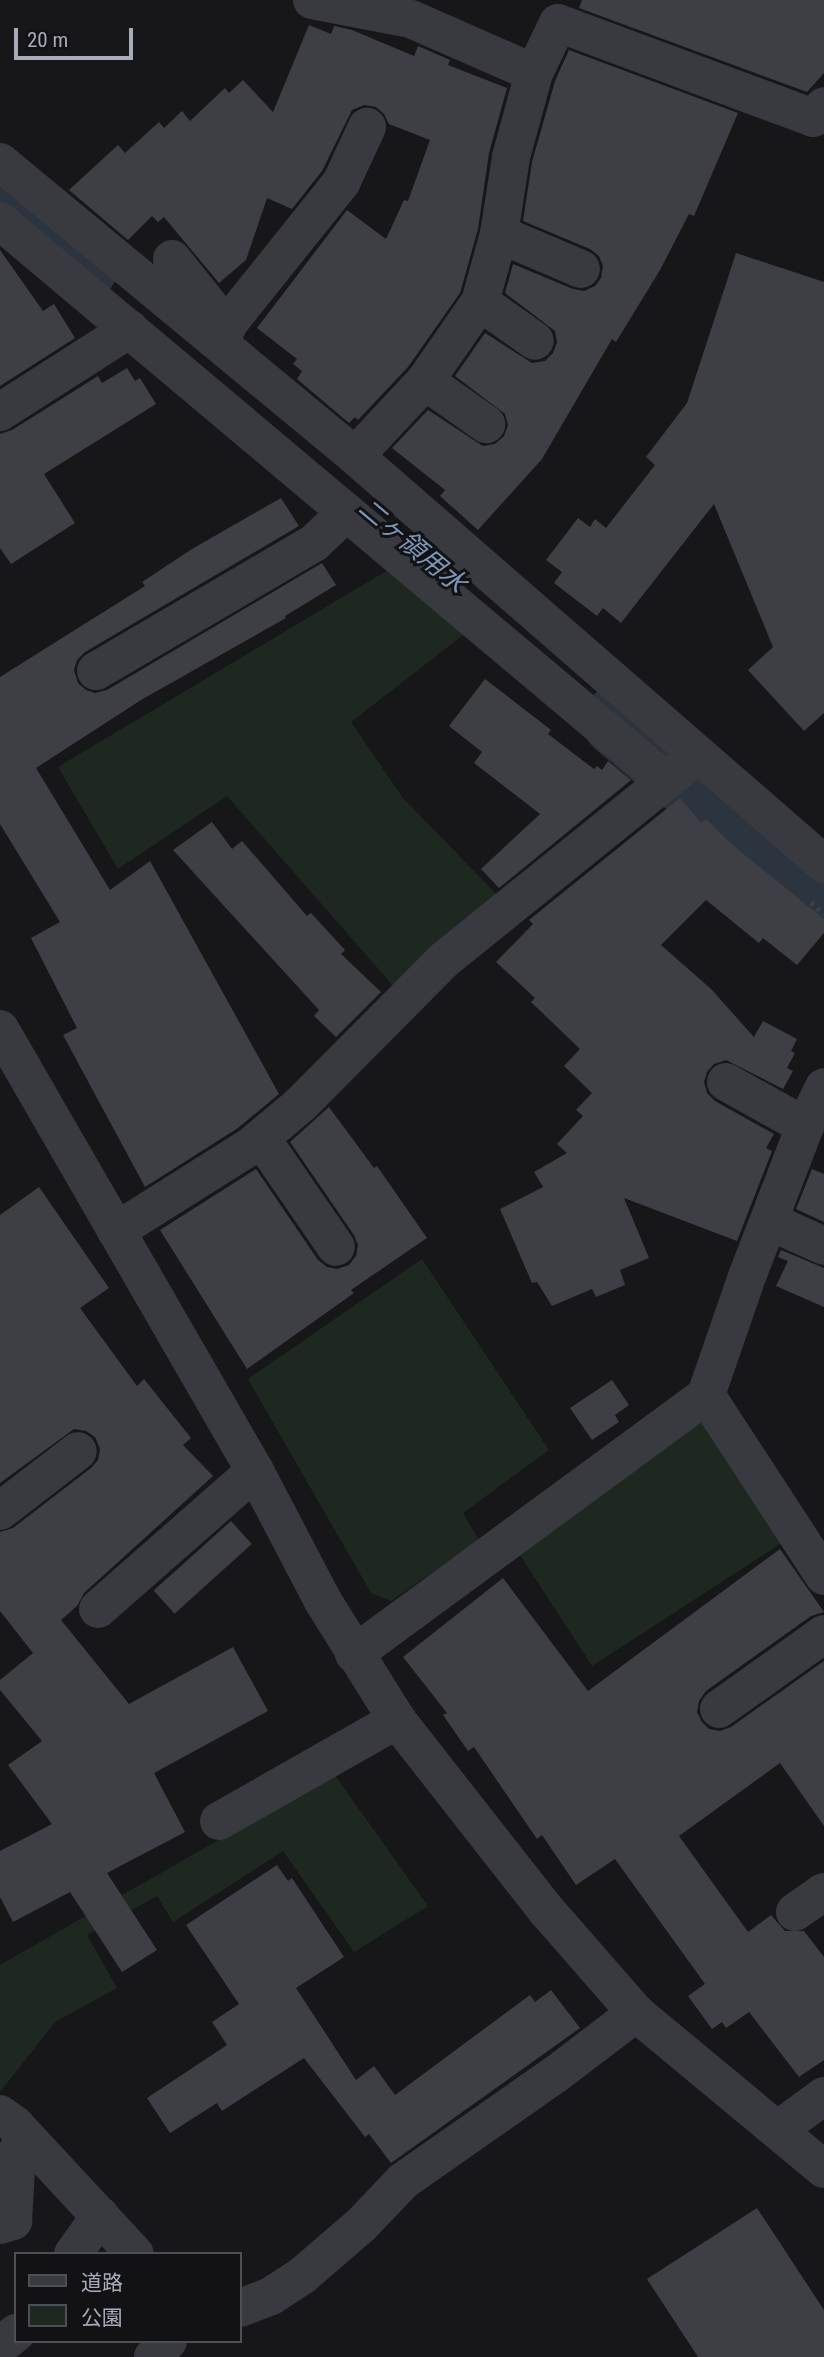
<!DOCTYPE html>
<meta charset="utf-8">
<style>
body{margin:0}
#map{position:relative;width:824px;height:2357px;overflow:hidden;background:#171719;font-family:"Roboto Condensed","Noto Sans JP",sans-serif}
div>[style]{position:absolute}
.green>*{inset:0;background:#1e2820;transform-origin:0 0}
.river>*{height:72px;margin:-36px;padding:0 36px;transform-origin:36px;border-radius:36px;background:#2b343f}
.building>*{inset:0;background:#3e3f44;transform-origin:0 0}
.path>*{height:4.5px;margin-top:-2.25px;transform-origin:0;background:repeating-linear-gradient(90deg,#3d3f46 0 3.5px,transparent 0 8.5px)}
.minor>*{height:38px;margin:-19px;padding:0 19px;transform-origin:19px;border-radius:19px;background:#393a40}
span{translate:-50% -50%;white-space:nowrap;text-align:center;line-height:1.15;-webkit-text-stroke:6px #121214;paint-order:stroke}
.water-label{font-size:26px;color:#7b96b9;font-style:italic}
.legend{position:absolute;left:14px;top:2252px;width:228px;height:91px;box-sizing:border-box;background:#121214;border:2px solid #4e4f56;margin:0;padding:9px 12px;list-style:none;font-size:21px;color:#a7abba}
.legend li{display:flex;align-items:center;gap:14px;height:35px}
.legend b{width:35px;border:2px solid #4e4f56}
.scale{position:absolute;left:14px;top:28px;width:119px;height:32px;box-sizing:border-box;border:4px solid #a7abba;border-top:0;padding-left:9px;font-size:21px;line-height:24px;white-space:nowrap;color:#a7abba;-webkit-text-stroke:5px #121214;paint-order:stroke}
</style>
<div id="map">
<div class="green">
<div style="clip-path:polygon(393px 567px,467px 632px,351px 722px,403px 798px,501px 899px,395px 988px,227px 796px,118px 869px,58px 767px)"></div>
<div style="clip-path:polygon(422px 1259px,549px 1450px,463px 1513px,479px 1540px,391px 1601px,371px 1593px,248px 1379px)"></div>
<div style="left:703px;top:1420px;width:146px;height:227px;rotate:57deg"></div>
<div style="clip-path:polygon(334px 1774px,428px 1906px,354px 1952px,283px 1851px,173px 1922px,157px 1896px,87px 1935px,117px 1988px,55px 2022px,0 2092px,0 1965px)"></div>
</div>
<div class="river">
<div style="left:0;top:198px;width:107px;rotate:40.1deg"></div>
<div style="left:618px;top:721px;width:270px;rotate:40.2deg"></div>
</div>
<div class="building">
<div style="clip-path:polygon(582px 0,824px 0,824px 73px,807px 92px,579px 8px)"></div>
<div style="clip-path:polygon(309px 25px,331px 34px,334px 26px,352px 30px,414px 56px,418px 46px,450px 60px,448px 65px,507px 88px,489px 153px,478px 229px,460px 293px,408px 367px,358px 420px,355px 417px,349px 423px,297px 379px,302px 371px,293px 364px,297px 359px,257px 328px,347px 210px,386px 239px,404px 200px,408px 201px,430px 140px,389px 124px,384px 114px,376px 107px,364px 105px,352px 110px,322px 171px,292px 209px,267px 198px,246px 260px,219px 283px,164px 217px,158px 222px,152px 216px,128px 240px,69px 190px,118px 145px,125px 153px,159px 122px,164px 128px,182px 111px,190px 121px,225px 88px,229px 93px,243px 80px,273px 112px)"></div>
<div style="clip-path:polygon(569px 50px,738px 113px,694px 216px,689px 214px,660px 270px,616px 342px,612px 339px,542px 459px,478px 530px,440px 496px,445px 490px,392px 448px,428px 410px,483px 446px,495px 444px,504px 436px,508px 425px,505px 414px,455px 376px,485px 333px,532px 363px,545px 361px,553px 353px,557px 342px,555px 331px,505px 293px,513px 264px,573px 289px,584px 291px,595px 286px,601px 278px,603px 266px,599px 256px,590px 249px,523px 221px,532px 162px,555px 81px)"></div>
<div style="clip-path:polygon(0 250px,43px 311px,54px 304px,75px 338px,0 386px)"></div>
<div style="clip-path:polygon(736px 253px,824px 282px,824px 713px,804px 731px,748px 670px,773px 647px,714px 504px,621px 623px,603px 608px,597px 616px,554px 583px,562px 572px,546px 560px,578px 518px,590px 527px,595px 519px,606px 528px,655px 465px,646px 457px,687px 403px)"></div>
<div style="clip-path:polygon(127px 368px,135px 381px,140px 378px,156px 404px,44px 474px,75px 523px,11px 564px,0 548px,0 434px,12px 430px,98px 376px,102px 383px)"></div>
<div style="clip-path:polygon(281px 498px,299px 526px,85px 652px,77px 660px,74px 670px,78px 683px,86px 690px,95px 693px,107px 690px,322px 563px,336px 585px,285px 616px,286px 618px,141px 700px,36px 768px,110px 890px,150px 861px,279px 1094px,238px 1128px,145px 1187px,63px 1035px,77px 1028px,31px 938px,60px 922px,0 824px,0 677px,145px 586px,142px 582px,192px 549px)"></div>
<div style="clip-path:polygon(485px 679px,551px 730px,548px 734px,594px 769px,597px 766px,602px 770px,608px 761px,631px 780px,499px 888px,481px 869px,540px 814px,474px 763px,482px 752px,449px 726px)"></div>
<div style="clip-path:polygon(680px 798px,701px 823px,706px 819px,736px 848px,824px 919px,824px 933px,797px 965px,763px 938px,759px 943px,706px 900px,661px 945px,711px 989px,754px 1037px,763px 1021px,797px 1039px,791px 1051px,795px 1053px,787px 1068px,793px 1071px,783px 1089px,726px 1060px,714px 1064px,707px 1072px,704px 1082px,707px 1093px,715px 1101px,774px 1134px,766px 1148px,772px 1151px,737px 1241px,624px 1198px,649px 1258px,620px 1270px,625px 1285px,596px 1297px,592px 1289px,552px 1306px,537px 1282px,532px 1283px,500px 1209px,543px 1187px,534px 1172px,567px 1153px,557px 1144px,583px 1116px,576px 1110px,592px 1093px,564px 1066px,580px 1049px,531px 1002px,535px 998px,496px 962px,533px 924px,529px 920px)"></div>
<div style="clip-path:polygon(212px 822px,232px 849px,242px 841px,307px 916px,311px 913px,345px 950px,341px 954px,381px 992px,336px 1037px,314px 1016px,319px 1010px,173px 850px)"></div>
<div style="clip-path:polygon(329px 1107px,374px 1168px,377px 1166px,427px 1238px,351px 1290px,354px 1293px,247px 1369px,160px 1230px,256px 1169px,318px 1260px,327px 1267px,337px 1269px,349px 1265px,356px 1256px,358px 1245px,354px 1235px,290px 1142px)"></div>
<div style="clip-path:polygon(812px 1169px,824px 1174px,824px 1222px,796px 1209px)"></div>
<div style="clip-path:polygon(39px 1187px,109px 1288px,80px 1308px,137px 1386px,144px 1379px,191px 1438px,183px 1445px,213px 1476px,84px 1593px,77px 1606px,61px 1620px,129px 1704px,233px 1647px,268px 1711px,154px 1773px,185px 1832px,107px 1873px,157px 1950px,122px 1972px,70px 1892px,13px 1922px,0 1897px,0 1851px,52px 1824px,8px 1765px,42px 1741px,0 1690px,0 1680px,33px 1653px,0 1611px,0 1532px,13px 1528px,91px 1468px,98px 1460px,100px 1449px,95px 1437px,86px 1431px,74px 1429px,0 1483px,0 1215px)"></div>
<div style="clip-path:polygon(781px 1250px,824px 1268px,824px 1307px,776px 1286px,788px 1261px,778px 1257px)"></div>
<div style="clip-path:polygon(612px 1380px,629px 1405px,615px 1415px,619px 1422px,592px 1440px,570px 1408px)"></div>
<div style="left:231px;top:1521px;width:31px;height:104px;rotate:48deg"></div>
<div style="clip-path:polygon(780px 1549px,824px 1612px,811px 1616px,706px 1691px,699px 1701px,697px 1712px,702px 1722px,709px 1729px,720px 1731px,731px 1727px,824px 1661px,824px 1826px,780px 1763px,679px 1836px,748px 1932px,771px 1915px,785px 1931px,804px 1931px,824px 1957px,824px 2060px,799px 2077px,749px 2012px,726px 2028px,722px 2022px,712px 2029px,688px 1996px,705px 1984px,615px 1859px,576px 1885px,542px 1835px,537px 1839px,474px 1747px,468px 1751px,443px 1715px,447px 1713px,403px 1657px,503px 1578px,588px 1691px)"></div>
<div style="clip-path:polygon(277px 1865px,288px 1881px,292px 1878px,344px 1957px,296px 1988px,356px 2080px,374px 2066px,395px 2095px,530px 1995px,535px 2002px,551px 1990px,580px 2028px,391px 2163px,369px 2134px,365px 2137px,304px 2058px,222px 2111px,217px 2103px,170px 2133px,147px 2098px,227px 2045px,212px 2022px,239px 2004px,186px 1925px)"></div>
<div style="clip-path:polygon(757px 2208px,824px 2310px,824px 2357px,698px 2357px,647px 2279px)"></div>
</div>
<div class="path">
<div style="left:685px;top:31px;width:34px;rotate:-64deg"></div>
<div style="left:811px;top:902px;width:18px;rotate:43deg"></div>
</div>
<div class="minor">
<div style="left:312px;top:0;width:101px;rotate:10.9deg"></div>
<div style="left:411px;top:19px;width:134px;rotate:23.7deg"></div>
<div style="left:0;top:162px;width:461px;rotate:39.6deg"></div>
<div style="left:355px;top:456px;width:622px;rotate:41.02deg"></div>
<div style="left:0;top:221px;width:869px;rotate:40.05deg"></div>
<div style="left:499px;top:234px;width:89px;rotate:23.1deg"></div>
<div style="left:172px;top:259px;width:88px;rotate:51.4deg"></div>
<div style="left:480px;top:302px;width:67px;rotate:35.3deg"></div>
<div style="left:215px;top:340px;width:201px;rotate:-51.3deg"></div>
<div style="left:341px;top:183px;width:62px;rotate:-65.1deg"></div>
<div style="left:425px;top:381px;width:75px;rotate:35.2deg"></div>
<div style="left:0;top:412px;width:154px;rotate:-32.6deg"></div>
<div style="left:355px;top:456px;width:103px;rotate:-47deg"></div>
<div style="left:425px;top:381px;width:96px;rotate:-55.2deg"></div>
<div style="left:480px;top:302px;width:71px;rotate:-74.4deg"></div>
<div style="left:499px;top:234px;width:78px;rotate:-81.1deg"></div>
<div style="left:511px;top:157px;width:87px;rotate:-74.7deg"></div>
<div style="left:534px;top:73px;width:55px;rotate:-64.4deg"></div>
<div style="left:558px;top:23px;width:272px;rotate:20.4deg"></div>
<div style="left:813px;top:118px;width:16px;rotate:-47deg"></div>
<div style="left:96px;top:671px;width:253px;rotate:-30.4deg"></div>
<div style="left:314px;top:543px;width:45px;rotate:-43.2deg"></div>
<div style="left:0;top:1029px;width:510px;rotate:60.02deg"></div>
<div style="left:255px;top:1471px;width:147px;rotate:62.4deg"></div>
<div style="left:323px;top:1601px;width:140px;rotate:58.1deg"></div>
<div style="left:397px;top:1720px;width:243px;rotate:51.9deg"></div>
<div style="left:547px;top:1911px;width:135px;rotate:48.9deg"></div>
<div style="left:636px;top:2013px;width:244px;rotate:39.7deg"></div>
<div style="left:726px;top:1082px;width:90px;rotate:29.1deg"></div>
<div style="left:261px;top:1138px;width:132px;rotate:55.5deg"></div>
<div style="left:769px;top:1221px;width:60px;rotate:24.4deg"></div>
<div style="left:116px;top:1231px;width:160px;rotate:-32.2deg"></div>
<div style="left:251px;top:1146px;width:65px;rotate:-40deg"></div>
<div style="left:301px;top:1104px;width:203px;rotate:-45.2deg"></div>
<div style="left:444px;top:960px;width:309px;rotate:-38.9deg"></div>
<div style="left:706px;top:1395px;width:216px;rotate:56.9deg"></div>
<div style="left:0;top:1511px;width:98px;rotate:-37.6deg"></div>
<div style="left:98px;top:1609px;width:209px;rotate:-41.3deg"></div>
<div style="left:354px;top:1654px;width:437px;rotate:-36.3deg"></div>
<div style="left:706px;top:1395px;width:128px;rotate:-70.9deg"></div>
<div style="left:748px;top:1274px;width:159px;rotate:-68.9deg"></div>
<div style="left:805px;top:1126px;width:43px;rotate:-64deg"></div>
<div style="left:719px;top:1709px;width:129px;rotate:-35.5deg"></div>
<div style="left:219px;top:1821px;width:205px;rotate:-29.6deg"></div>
<div style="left:795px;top:1912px;width:35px;rotate:-35deg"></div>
<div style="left:0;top:2114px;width:19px;rotate:36deg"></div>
<div style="left:15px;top:2125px;width:176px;rotate:47.1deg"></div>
<div style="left:779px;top:2129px;width:56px;rotate:-36.3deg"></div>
<div style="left:0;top:2225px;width:14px;rotate:-17deg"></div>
<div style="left:13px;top:2221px;width:69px;rotate:-86.7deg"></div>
<div style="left:17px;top:2152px;width:17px;rotate:-54deg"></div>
<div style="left:73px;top:2254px;width:47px;rotate:-54.6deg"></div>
<div style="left:240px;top:2308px;width:33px;rotate:-21deg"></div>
<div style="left:271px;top:2296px;width:38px;rotate:-33deg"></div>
<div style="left:303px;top:2275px;width:78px;rotate:-40.8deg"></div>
<div style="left:362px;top:2224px;width:59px;rotate:-46.4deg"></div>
<div style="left:403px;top:2181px;width:187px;rotate:-35deg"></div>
<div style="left:556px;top:2074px;width:101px;rotate:-37.3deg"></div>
<div style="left:0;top:2346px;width:21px;rotate:-39deg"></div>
<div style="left:153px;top:2357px;width:22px;rotate:-47deg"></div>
</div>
<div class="water-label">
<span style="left:412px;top:546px;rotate:40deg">二ヶ領用水</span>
</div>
<ul class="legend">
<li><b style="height:9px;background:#393a40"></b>道路</li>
<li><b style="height:19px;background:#1e2820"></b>公園</li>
</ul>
<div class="scale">20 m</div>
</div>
